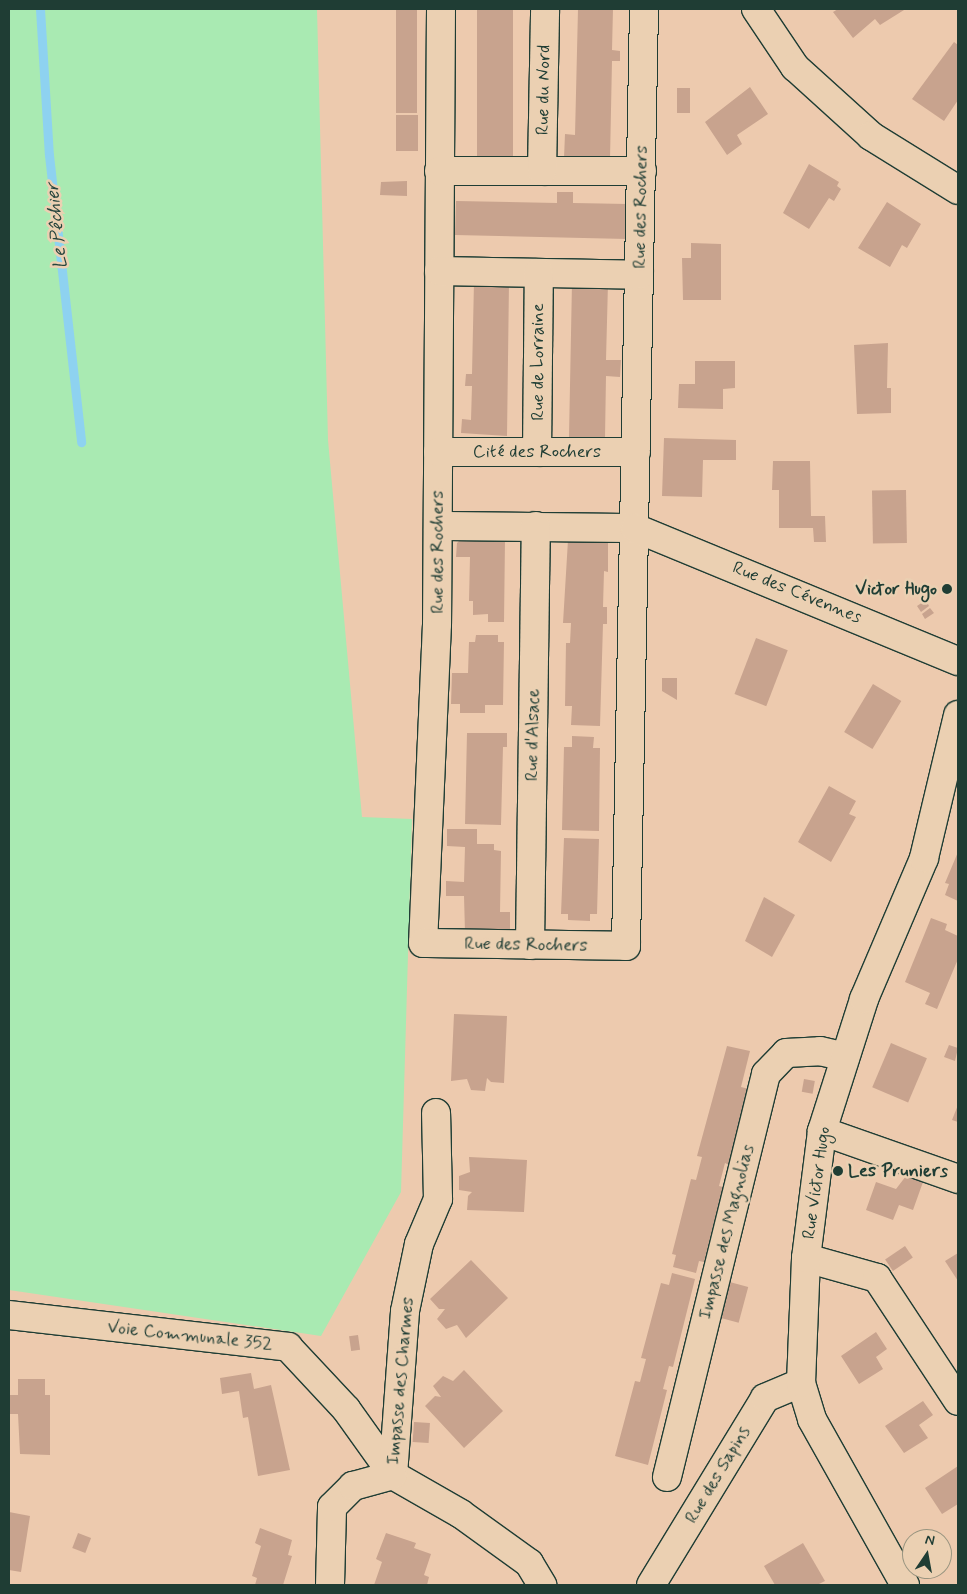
<!DOCTYPE html>
<meta charset="utf-8">
<style>
body{margin:0}
#map{position:relative;width:967px;height:1594px;overflow:hidden;background:#edcaae;font-family:Mynerve,sans-serif}
div>[style]{position:absolute}
.green>*{inset:0;background:#a9eab2}
.stream>*{height:9px;margin:-4.5px;padding:0 4.5px;transform-origin:4.5px;border-radius:4.5px;background:#8ed2f0}
.building>*{inset:0;background:#c8a38e;transform-origin:0 0}
.roads{filter:drop-shadow(1px 0 #1f3d34) drop-shadow(-1px 0 #1f3d34) drop-shadow(0 1px #1f3d34) drop-shadow(0 -1px #1f3d34)}
.street>*{height:28px;margin:-14px;padding:0 14px;transform-origin:14px;border-radius:14px;background:#ebd0b2}
.secondary>*{height:28px;margin:-14px;padding:0 14px;transform-origin:14px;border-radius:14px;background:#ebd0b2}
.dots>*{width:14px;height:14px;translate:-50% -50%;box-sizing:border-box;border:2px solid #ebd0b2;border-radius:50%}
span{translate:-50% -50%;white-space:nowrap;text-align:center;line-height:1.15;-webkit-text-stroke:5px #ebd0b2;paint-order:stroke}
.street-label{font-size:18px;color:#1f3d34}
.poi-label{font-size:18px;color:#1f3d34;font-weight:700}
.right{translate:-100% -50%;text-align:right}
.left{translate:0 -50%;text-align:left}
.water-label{font-size:19px;color:#25443d;font-style:italic}
.frame{position:absolute;inset:0;border:10px solid #1f3d34;pointer-events:none}
.north{position:absolute;left:902px;top:1529px;width:50px;height:50px;box-sizing:border-box;background:#ebd0b2;border:1px solid #999580;border-radius:50%;rotate:12deg;font-size:14px;font-weight:700;line-height:20px;text-align:center;color:#1f3d34}
.north::after{content:'';display:block;margin:auto;width:18px;height:22px;background:#1f3d34;clip-path:polygon(50% 0,100% 100%,50% 72%,0 100%)}
</style>
<div id="map">
<div class="green">
<div style="clip-path:polygon(9px 9px,317px 9px,328px 440px,362px 817px,412px 819px,401px 1192px,321px 1336px,9px 1290px)"></div>
</div>
<div class="stream">
<div style="left:40px;top:9px;width:146px;rotate:86.5deg"></div>
<div style="left:49px;top:155px;width:289px;rotate:83.6deg"></div>
</div>
<div class="building">
<div style="left:396px;top:9px;width:21px;height:104px"></div>
<div style="left:477px;top:9px;width:36px;height:148px"></div>
<div style="clip-path:polygon(578px 9px,613px 9px,612px 50px,620px 51px,620px 61px,612px 61px,610px 159px,564px 158px,565px 134px,575px 135px)"></div>
<div style="clip-path:polygon(838px 9px,903px 9px,904px 10px,880px 25px,875px 19px,853px 38px,833px 12px)"></div>
<div style="clip-path:polygon(954px 42px,958px 45px,958px 100px,944px 121px,912px 99px)"></div>
<div style="clip-path:polygon(750px 87px,768px 114px,737px 135px,742px 144px,727px 155px,705px 122px)"></div>
<div style="left:677px;top:88px;width:13px;height:25px"></div>
<div style="left:396px;top:115px;width:22px;height:36px"></div>
<div style="clip-path:polygon(809px 164px,839px 182px,837px 186px,841px 189px,834px 201px,829px 198px,809px 229px,783px 213px)"></div>
<div style="clip-path:polygon(407px 181px,407px 196px,380px 195px,381px 182px)"></div>
<div style="clip-path:polygon(557px 192px,573px 192px,573px 203px,628px 204px,627px 239px,455px 235px,456px 201px,557px 203px)"></div>
<div style="clip-path:polygon(887px 202px,921px 224px,907px 248px,902px 245px,890px 267px,858px 248px)"></div>
<div style="clip-path:polygon(691px 243px,721px 244px,721px 300px,683px 300px,682px 258px,691px 258px)"></div>
<div style="clip-path:polygon(474px 281px,509px 282px,507px 436px,461px 433px,462px 419px,471px 420px,472px 386px,465px 386px,466px 374px,472px 374px)"></div>
<div style="clip-path:polygon(572px 282px,608px 283px,606px 360px,621px 360px,620px 377px,606px 376px,605px 438px,569px 437px)"></div>
<div style="clip-path:polygon(888px 343px,887px 388px,891px 388px,891px 413px,857px 414px,854px 345px)"></div>
<div style="clip-path:polygon(695px 361px,735px 361px,735px 388px,723px 389px,723px 409px,678px 408px,679px 384px,695px 384px)"></div>
<div style="clip-path:polygon(664px 438px,736px 440px,736px 460px,703px 460px,702px 497px,662px 496px)"></div>
<div style="clip-path:polygon(773px 461px,810px 461px,811px 516px,825px 516px,826px 542px,814px 542px,813px 528px,779px 528px,779px 490px,772px 490px)"></div>
<div style="left:906px;top:490px;width:53px;height:34px;rotate:89deg"></div>
<div style="clip-path:polygon(462px 538px,505px 540px,504px 622px,488px 622px,488px 614px,473px 615px,473px 601px,469px 601px,470px 557px,456px 557px,457px 543px)"></div>
<div style="clip-path:polygon(568px 540px,608px 540px,608px 572px,604px 571px,603px 607px,607px 607px,607px 624px,603px 624px,600px 726px,571px 725px,572px 706px,565px 706px,566px 643px,570px 643px,571px 623px,563px 623px)"></div>
<div style="clip-path:polygon(926px 600px,929px 606px,921px 612px,917px 606px)"></div>
<div style="clip-path:polygon(930px 608px,934px 613px,925px 619px,922px 614px)"></div>
<div style="clip-path:polygon(476px 635px,498px 635px,498px 642px,504px 642px,503px 705px,485px 705px,485px 713px,460px 713px,460px 704px,451px 704px,452px 673px,468px 673px,469px 642px,475px 642px)"></div>
<div style="left:756px;top:638px;width:34px;height:60px;rotate:21deg"></div>
<div style="clip-path:polygon(662px 678px,677px 678px,677px 700px,662px 691px)"></div>
<div style="left:873px;top:684px;width:33px;height:56px;rotate:31deg"></div>
<div style="clip-path:polygon(467px 733px,507px 733px,507px 747px,503px 747px,501px 825px,465px 824px)"></div>
<div style="clip-path:polygon(572px 736px,594px 737px,593px 748px,600px 748px,599px 831px,562px 830px,564px 747px,572px 747px)"></div>
<div style="clip-path:polygon(829px 786px,856px 801px,849px 814px,856px 817px,831px 862px,798px 842px)"></div>
<div style="clip-path:polygon(447px 829px,477px 829px,477px 844px,494px 844px,494px 850px,501px 851px,500px 912px,510px 912px,510px 932px,465px 932px,464px 896px,446px 896px,446px 881px,464px 882px,465px 847px,447px 846px)"></div>
<div style="clip-path:polygon(564px 838px,599px 839px,597px 914px,590px 914px,590px 921px,568px 920px,568px 914px,561px 914px)"></div>
<div style="clip-path:polygon(958px 852px,958px 901px,945px 895px,949px 884px,945px 883px)"></div>
<div style="clip-path:polygon(764px 897px,795px 915px,772px 957px,745px 941px)"></div>
<div style="clip-path:polygon(931px 918px,947px 924px,945px 930px,958px 936px,958px 959px,937px 1009px,925px 1004px,930px 993px,905px 982px)"></div>
<div style="clip-path:polygon(454px 1014px,507px 1016px,504px 1083px,491px 1082px,487px 1078px,485px 1091px,471px 1090px,467px 1079px,451px 1081px)"></div>
<div style="left:891px;top:1043px;width:39px;height:48px;rotate:23deg"></div>
<div style="clip-path:polygon(949px 1045px,958px 1048px,955px 1061px,944px 1057px)"></div>
<div style="clip-path:polygon(727px 1046px,750px 1051px,741px 1087px,749px 1089px,729px 1165px,725px 1163px,719px 1186px,723px 1187px,704px 1262px,699px 1261px,696px 1273px,673px 1267px,676px 1255px,672px 1254px,691px 1179px,696px 1180px,702px 1157px,697px 1156px)"></div>
<div style="left:804px;top:1079px;width:11px;height:13px;rotate:10deg"></div>
<div style="clip-path:polygon(958px 1105px,958px 1122px,952px 1120px)"></div>
<div style="clip-path:polygon(469px 1157px,527px 1160px,524px 1212px,467px 1210px,468px 1196px,472px 1192px,459px 1190px,459px 1176px,470px 1172px)"></div>
<div style="clip-path:polygon(906px 1176px,923px 1182px,913px 1210px,899px 1205px,893px 1220px,866px 1210px,876px 1182px,896px 1189px)"></div>
<div style="left:905px;top:1246px;width:14px;height:24px;rotate:56deg"></div>
<div style="clip-path:polygon(958px 1253px,958px 1281px,945px 1261px)"></div>
<div style="clip-path:polygon(471px 1260px,508px 1298px,466px 1338px,457px 1325px,446px 1329px,437px 1319px,445px 1309px,439px 1309px,430px 1299px)"></div>
<div style="clip-path:polygon(672px 1273px,695px 1279px,673px 1367px,669px 1366px,663px 1389px,667px 1390px,648px 1465px,615px 1456px,635px 1381px,640px 1382px,646px 1359px,641px 1358px,661px 1283px,669px 1285px)"></div>
<div style="left:726px;top:1281px;width:23px;height:37px;rotate:15deg"></div>
<div style="clip-path:polygon(876px 1332px,887px 1349px,876px 1357px,883px 1369px,859px 1384px,841px 1356px)"></div>
<div style="left:358px;top:1335px;width:15px;height:9px;rotate:82deg"></div>
<div style="clip-path:polygon(464px 1370px,503px 1411px,464px 1448px,425px 1406px,435px 1396px,441px 1397px,433px 1386px,443px 1376px,453px 1381px)"></div>
<div style="clip-path:polygon(251px 1373px,254px 1389px,271px 1385px,290px 1470px,258px 1476px,248px 1417px,243px 1418px,239px 1391px,222px 1394px,220px 1378px)"></div>
<div style="clip-path:polygon(18px 1379px,45px 1379px,45px 1395px,50px 1395px,50px 1455px,20px 1454px,18px 1414px,10px 1414px,10px 1395px,18px 1395px)"></div>
<div style="clip-path:polygon(923px 1401px,933px 1415px,919px 1425px,928px 1438px,904px 1453px,885px 1426px)"></div>
<div style="left:414px;top:1422px;width:16px;height:20px;rotate:4deg"></div>
<div style="clip-path:polygon(958px 1466px,958px 1504px,942px 1514px,925px 1488px)"></div>
<div style="clip-path:polygon(9px 1512px,30px 1516px,21px 1572px,9px 1570px)"></div>
<div style="clip-path:polygon(260px 1528px,292px 1540px,288px 1555px,292px 1556px,283px 1585px,255px 1585px,257px 1578px,252px 1576px,261px 1546px,255px 1543px)"></div>
<div style="left:78px;top:1533px;width:14px;height:16px;rotate:21deg"></div>
<div style="clip-path:polygon(386px 1533px,416px 1543px,414px 1548px,431px 1554px,424px 1575px,429px 1577px,427px 1585px,374px 1585px,382px 1562px,376px 1559px)"></div>
<div style="clip-path:polygon(803px 1543px,825px 1581px,817px 1585px,775px 1585px,764px 1566px)"></div>
</div>
<div class="roads">
<div class="street">
<div style="left:441px;top:9px;width:615px;rotate:90.37deg"></div>
<div style="left:437px;top:624px;width:319px;rotate:92.5deg"></div>
<div style="left:423px;top:943px;width:203px;rotate:0.8deg"></div>
<div style="left:626px;top:946px;width:937px;rotate:-88.9deg"></div>
<div style="left:756px;top:9px;width:70px;rotate:56.1deg"></div>
<div style="left:795px;top:67px;width:103px;rotate:42.2deg"></div>
<div style="left:871px;top:136px;width:102px;rotate:31.8deg"></div>
<div style="left:439px;top:171px;width:203px"></div>
<div style="left:542px;top:171px;width:162px;rotate:-88.9deg"></div>
<div style="left:439px;top:271px;width:200px;rotate:1.1deg"></div>
<div style="left:438px;top:452px;width:198px"></div>
<div style="left:537px;top:452px;width:179px;rotate:-89.4deg"></div>
<div style="left:438px;top:526px;width:197px;rotate:0.6deg"></div>
<div style="left:635px;top:528px;width:349px;rotate:22.4deg"></div>
<div style="left:530px;top:945px;width:419px;rotate:-89.2deg"></div>
<div style="left:822px;top:1131px;width:144px;rotate:19.4deg"></div>
<div style="left:806px;top:1258px;width:74px;rotate:15.7deg"></div>
<div style="left:877px;top:1278px;width:147px;rotate:56.6deg"></div>
<div style="left:9px;top:1315px;width:281px;rotate:6.5deg"></div>
<div style="left:288px;top:1347px;width:85px;rotate:46.9deg"></div>
<div style="left:346px;top:1409px;width:81px;rotate:54.5deg"></div>
<div style="left:393px;top:1475px;width:78px;rotate:29.8deg"></div>
<div style="left:461px;top:1514px;width:84px;rotate:35.8deg"></div>
<div style="left:529px;top:1563px;width:26px;rotate:59deg"></div>
<div style="left:393px;top:1475px;width:164px;rotate:-85.8deg"></div>
<div style="left:405px;top:1311px;width:68px;rotate:-78.2deg"></div>
<div style="left:419px;top:1244px;width:49px;rotate:-67.1deg"></div>
<div style="left:438px;top:1199px;width:86px;rotate:-91.3deg"></div>
<div style="left:667px;top:1477px;width:415px;rotate:-76.2deg"></div>
<div style="left:766px;top:1074px;width:29px;rotate:-46deg"></div>
<div style="left:786px;top:1053px;width:34px;rotate:-3deg"></div>
<div style="left:820px;top:1051px;width:26px;rotate:13deg"></div>
<div style="left:330px;top:1585px;width:78px;rotate:-88.5deg"></div>
<div style="left:332px;top:1507px;width:30px;rotate:-45deg"></div>
<div style="left:353px;top:1486px;width:41px;rotate:-15.4deg"></div>
<div style="left:651px;top:1585px;width:219px;rotate:-58.6deg"></div>
<div style="left:765px;top:1398px;width:39px;rotate:-23deg"></div>
</div>
<div class="secondary">
<div style="left:905px;top:1585px;width:190px;rotate:-119.3deg"></div>
<div style="left:812px;top:1419px;width:38px;rotate:-107deg"></div>
<div style="left:801px;top:1383px;width:125px;rotate:-87.7deg"></div>
<div style="left:806px;top:1258px;width:128px;rotate:-82.8deg"></div>
<div style="left:822px;top:1131px;width:139px;rotate:-72.3deg"></div>
<div style="left:864px;top:999px;width:153px;rotate:-66.9deg"></div>
<div style="left:924px;top:858px;width:147px;rotate:-76.6deg"></div>
</div>
</div>
<div class="dots">
<div style="left:947px;top:589px;background:#1f3d34"></div>
<div style="left:838px;top:1171px;background:#1f3d34"></div>
</div>
<div class="street-label">
<span style="left:544px;top:90px;rotate:-89deg">Rue du Nord</span>
<span style="left:641px;top:207px;rotate:-89deg">Rue des Rochers</span>
<span style="left:538px;top:362px;rotate:-90deg">Rue de Lorraine</span>
<span style="left:537px;top:452px">Cité des Rochers</span>
<span style="left:438px;top:552px;rotate:-90deg">Rue des Rochers</span>
<span style="left:797px;top:593px;rotate:22deg">Rue des Cévennes</span>
<span style="left:533px;top:735px;rotate:-89deg">Rue d'Alsace</span>
<span style="left:526px;top:945px;rotate:1deg">Rue des Rochers</span>
<span style="left:817px;top:1183px;rotate:-82deg">Rue Victor Hugo</span>
<span style="left:727px;top:1232px;rotate:-76deg">Impasse des Magnolias</span>
<span style="left:190px;top:1336px;rotate:6deg">Voie Communale 352</span>
<span style="left:401px;top:1381px;rotate:-85deg">Impasse des Charmes</span>
<span style="left:718px;top:1475px;rotate:-59deg">Rue des Sapins</span>
</div>
<div class="poi-label">
<span class="right" style="left:937px;top:589px">Victor Hugo</span>
<span class="left" style="left:848px;top:1171px">Les Pruniers</span>
</div>
<div class="water-label">
<span style="left:57px;top:226px;rotate:-96deg">Le Pêchier</span>
</div>
<div class="frame"></div>
<div class="north">N</div>
</div>
